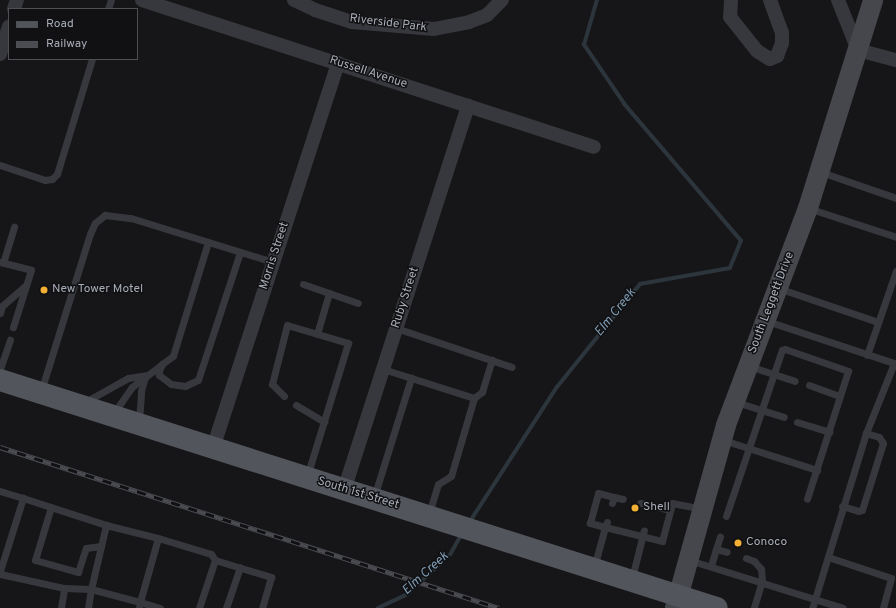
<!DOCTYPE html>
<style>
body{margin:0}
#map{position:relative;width:896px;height:608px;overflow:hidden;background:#161618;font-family:Overpass,sans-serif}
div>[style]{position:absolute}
.stream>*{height:3.5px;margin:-1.75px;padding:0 1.75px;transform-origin:1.75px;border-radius:1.75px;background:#2c353c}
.lane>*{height:7px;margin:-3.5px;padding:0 3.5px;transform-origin:3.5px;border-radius:3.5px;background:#37383d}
.street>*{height:14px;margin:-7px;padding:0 7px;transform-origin:7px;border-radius:7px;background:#37383d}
.secondary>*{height:20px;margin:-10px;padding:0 10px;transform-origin:10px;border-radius:10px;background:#45474d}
.primary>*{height:22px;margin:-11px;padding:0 11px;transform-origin:11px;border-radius:11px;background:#53555c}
.rail>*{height:4.5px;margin-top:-2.25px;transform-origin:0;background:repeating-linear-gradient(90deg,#111113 0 9px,#4a4c52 0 18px);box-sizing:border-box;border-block:1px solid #4a4c52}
.dots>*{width:11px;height:11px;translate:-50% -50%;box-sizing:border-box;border:2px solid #111113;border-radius:50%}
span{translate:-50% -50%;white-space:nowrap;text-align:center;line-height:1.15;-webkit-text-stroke:3px #111113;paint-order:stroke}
.street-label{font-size:12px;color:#a8adb8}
.poi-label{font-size:12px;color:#a8adb8}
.left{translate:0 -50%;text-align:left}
.water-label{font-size:13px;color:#7f9bb3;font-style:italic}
.legend{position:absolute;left:8px;top:8px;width:130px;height:52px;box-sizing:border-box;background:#111113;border:1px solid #4d4f55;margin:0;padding:5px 7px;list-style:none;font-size:12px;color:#a8adb8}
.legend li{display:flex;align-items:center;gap:8px;height:20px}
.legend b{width:20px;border:1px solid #4d4f55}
</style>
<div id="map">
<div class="stream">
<div style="left:469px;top:523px;width:162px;rotate:-57.1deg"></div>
<div style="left:557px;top:387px;width:132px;rotate:-51.1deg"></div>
<div style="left:640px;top:284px;width:91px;rotate:-10.1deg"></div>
<div style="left:730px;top:268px;width:29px;rotate:-68deg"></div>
<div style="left:741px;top:241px;width:179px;rotate:-130.5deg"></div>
<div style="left:625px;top:105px;width:73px;rotate:-124.3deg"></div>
<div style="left:584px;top:45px;width:47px;rotate:-73.9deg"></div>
<div style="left:378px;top:608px;width:31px;rotate:-25deg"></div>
<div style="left:406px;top:595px;width:59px;rotate:-42.3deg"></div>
<div style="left:450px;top:555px;width:23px;rotate:-61deg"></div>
</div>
<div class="lane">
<div style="left:108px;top:9px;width:9px;rotate:-72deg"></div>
<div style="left:0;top:165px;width:47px;rotate:18.4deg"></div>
<div style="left:45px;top:180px;width:7px;rotate:-8deg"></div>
<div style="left:52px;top:179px;width:7px;rotate:-45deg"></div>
<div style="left:57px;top:174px;width:120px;rotate:-73.1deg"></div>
<div style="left:821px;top:172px;width:79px;rotate:19.1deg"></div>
<div style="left:808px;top:208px;width:93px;rotate:18.2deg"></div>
<div style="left:208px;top:242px;width:119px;rotate:107.1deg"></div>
<div style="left:173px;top:356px;width:14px;rotate:144deg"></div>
<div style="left:162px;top:364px;width:8px;rotate:113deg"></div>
<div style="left:159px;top:371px;width:4px;rotate:90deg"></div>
<div style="left:159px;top:375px;width:15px;rotate:37deg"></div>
<div style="left:171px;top:384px;width:14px;rotate:8deg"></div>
<div style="left:185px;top:386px;width:14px;rotate:-25deg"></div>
<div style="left:198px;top:380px;width:135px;rotate:-71.8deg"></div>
<div style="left:0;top:262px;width:32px;rotate:14deg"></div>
<div style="left:31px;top:270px;width:60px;rotate:107.5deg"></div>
<div style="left:3px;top:263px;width:38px;rotate:-73deg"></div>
<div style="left:303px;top:284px;width:58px;rotate:19.1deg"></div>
<div style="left:778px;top:288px;width:106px;rotate:18.8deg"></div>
<div style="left:0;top:313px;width:7px;rotate:-74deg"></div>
<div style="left:2px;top:306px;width:32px;rotate:-41deg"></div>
<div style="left:767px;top:321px;width:134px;rotate:18.3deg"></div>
<div style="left:894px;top:363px;width:75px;rotate:111.8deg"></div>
<div style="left:866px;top:433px;width:183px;rotate:107.1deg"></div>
<div style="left:396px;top:328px;width:122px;rotate:18.6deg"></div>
<div style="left:317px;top:334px;width:43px;rotate:-73.7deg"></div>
<div style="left:867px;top:355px;width:89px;rotate:-71deg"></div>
<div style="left:749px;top:366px;width:48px;rotate:18.1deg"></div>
<div style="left:0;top:369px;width:31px;rotate:-71deg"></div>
<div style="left:383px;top:369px;width:96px;rotate:17.7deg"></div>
<div style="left:474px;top:398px;width:81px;rotate:106.4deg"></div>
<div style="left:451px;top:476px;width:15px;rotate:148deg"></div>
<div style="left:438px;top:484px;width:31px;rotate:107deg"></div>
<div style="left:809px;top:385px;width:33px;rotate:20deg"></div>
<div style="left:41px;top:391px;width:164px;rotate:-72.7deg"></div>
<div style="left:90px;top:234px;width:12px;rotate:-66deg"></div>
<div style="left:95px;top:223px;width:13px;rotate:-39deg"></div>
<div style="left:105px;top:215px;width:26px;rotate:7deg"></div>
<div style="left:131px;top:218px;width:149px;rotate:17.2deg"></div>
<div style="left:284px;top:396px;width:17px;rotate:-135deg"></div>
<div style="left:272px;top:384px;width:61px;rotate:-75.7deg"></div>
<div style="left:287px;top:325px;width:64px;rotate:16.4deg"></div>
<div style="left:348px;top:343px;width:139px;rotate:107.1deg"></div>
<div style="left:474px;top:398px;width:10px;rotate:-37deg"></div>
<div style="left:482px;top:392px;width:34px;rotate:-73deg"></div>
<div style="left:85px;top:402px;width:49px;rotate:-29.2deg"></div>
<div style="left:128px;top:378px;width:18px;rotate:-9deg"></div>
<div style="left:736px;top:402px;width:50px;rotate:17.4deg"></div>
<div style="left:296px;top:405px;width:33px;rotate:31deg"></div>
<div style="left:113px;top:414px;width:33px;rotate:-55deg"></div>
<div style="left:132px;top:387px;width:38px;rotate:-37deg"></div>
<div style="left:139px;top:422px;width:31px;rotate:-86deg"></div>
<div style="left:141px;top:391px;width:15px;rotate:-74deg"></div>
<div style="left:797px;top:422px;width:34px;rotate:17deg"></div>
<div style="left:723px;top:440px;width:99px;rotate:17.7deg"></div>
<div style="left:0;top:491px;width:24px;rotate:17deg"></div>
<div style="left:374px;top:497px;width:125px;rotate:-72.7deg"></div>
<div style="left:612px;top:503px;width:6px;rotate:-72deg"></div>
<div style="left:614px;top:497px;width:9px;rotate:13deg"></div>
<div style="left:640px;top:503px;width:31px;rotate:13deg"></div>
<div style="left:842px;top:506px;width:17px;rotate:17deg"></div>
<div style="left:858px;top:511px;width:4px;rotate:-14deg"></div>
<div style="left:862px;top:510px;width:70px;rotate:-72.6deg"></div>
<div style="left:883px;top:443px;width:7px;rotate:-124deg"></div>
<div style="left:879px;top:437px;width:14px;rotate:-163deg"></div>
<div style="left:51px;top:507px;width:55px;rotate:106.8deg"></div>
<div style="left:35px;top:560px;width:45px;rotate:15.6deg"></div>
<div style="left:78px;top:572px;width:25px;rotate:-72deg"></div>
<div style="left:86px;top:548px;width:15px;rotate:-8deg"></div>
<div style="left:726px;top:516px;width:175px;rotate:-71.4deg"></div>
<div style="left:782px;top:350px;width:3px;rotate:-18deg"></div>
<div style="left:785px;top:349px;width:67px;rotate:19.2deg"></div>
<div style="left:848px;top:371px;width:134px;rotate:107.8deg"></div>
<div style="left:607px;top:522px;width:5px;rotate:112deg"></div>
<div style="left:605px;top:527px;width:16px;rotate:-165deg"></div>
<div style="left:590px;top:523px;width:31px;rotate:-75deg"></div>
<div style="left:598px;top:493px;width:16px;rotate:14deg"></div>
<div style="left:716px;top:549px;width:13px;rotate:-72deg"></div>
<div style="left:828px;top:557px;width:66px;rotate:18.4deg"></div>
<div style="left:891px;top:578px;width:31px;rotate:105deg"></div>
<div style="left:746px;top:558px;width:9px;rotate:21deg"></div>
<div style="left:754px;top:561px;width:11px;rotate:49deg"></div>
<div style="left:761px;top:569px;width:12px;rotate:85deg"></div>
<div style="left:762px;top:581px;width:28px;rotate:107deg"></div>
<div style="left:689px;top:560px;width:161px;rotate:17.3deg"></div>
<div style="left:711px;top:566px;width:18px;rotate:-74deg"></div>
<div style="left:716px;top:549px;width:11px;rotate:15deg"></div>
<div style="left:594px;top:567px;width:41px;rotate:-74.6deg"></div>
<div style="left:605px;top:527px;width:59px;rotate:13.8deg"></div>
<div style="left:662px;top:541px;width:39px;rotate:-75deg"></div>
<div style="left:672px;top:503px;width:31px;rotate:11deg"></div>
<div style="left:0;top:571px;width:77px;rotate:-72.5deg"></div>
<div style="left:23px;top:498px;width:87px;rotate:18deg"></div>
<div style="left:0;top:574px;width:66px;rotate:12.3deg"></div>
<div style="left:632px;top:578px;width:49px;rotate:-76deg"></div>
<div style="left:61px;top:608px;width:20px;rotate:-81deg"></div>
<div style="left:64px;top:588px;width:27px;rotate:2deg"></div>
<div style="left:91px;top:589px;width:66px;rotate:-76.8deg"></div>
<div style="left:106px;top:525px;width:54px;rotate:14deg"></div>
<div style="left:88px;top:608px;width:19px;rotate:-81deg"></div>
<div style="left:91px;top:589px;width:51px;rotate:14.9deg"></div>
<div style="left:140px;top:602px;width:66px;rotate:-74.3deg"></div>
<div style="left:158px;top:538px;width:55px;rotate:16.8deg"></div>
<div style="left:211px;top:554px;width:7px;rotate:56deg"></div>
<div style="left:139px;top:608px;width:6px;rotate:-81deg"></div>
<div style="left:140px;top:602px;width:21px;rotate:17deg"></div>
<div style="left:199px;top:608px;width:51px;rotate:-71.6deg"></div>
<div style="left:215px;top:560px;width:59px;rotate:16.9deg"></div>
<div style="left:271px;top:577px;width:32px;rotate:106deg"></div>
<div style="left:226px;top:608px;width:43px;rotate:-71.1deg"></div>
</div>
<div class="street">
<div style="left:142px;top:0;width:475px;rotate:18deg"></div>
<div style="left:294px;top:0;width:23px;rotate:25deg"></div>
<div style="left:315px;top:10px;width:39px;rotate:18deg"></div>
<div style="left:352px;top:22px;width:82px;rotate:4.9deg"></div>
<div style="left:434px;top:29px;width:36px;rotate:-11deg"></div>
<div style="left:469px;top:22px;width:19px;rotate:-21deg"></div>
<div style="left:487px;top:15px;width:21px;rotate:-45deg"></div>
<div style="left:731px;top:0;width:17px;rotate:93deg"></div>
<div style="left:730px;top:17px;width:43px;rotate:51.5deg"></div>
<div style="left:757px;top:51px;width:15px;rotate:32deg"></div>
<div style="left:770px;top:59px;width:8px;rotate:-23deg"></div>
<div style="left:777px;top:56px;width:14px;rotate:-69deg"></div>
<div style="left:782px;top:43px;width:10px;rotate:-90deg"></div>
<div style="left:782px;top:33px;width:35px;rotate:-110deg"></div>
<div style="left:838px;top:0;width:54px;rotate:68.2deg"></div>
<div style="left:858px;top:50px;width:39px;rotate:15deg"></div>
<div style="left:14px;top:9px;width:9px;rotate:-72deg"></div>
<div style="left:0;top:54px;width:29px;rotate:-72deg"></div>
<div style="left:213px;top:448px;width:405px;rotate:-72deg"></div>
<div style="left:344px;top:490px;width:404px;rotate:-72.1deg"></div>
</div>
<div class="secondary">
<div style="left:675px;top:608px;width:190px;rotate:-74.4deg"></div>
<div style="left:726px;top:425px;width:232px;rotate:-69.3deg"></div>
<div style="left:808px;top:208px;width:218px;rotate:-72.6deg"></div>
</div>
<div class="primary">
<div style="left:0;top:380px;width:752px;rotate:17.64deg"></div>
</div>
<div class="rail">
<div style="left:0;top:447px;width:524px;rotate:17.88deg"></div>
</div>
<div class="dots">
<div style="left:44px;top:290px;background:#f2b134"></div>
<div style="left:635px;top:508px;background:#f2b134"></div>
<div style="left:738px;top:543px;background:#f2b134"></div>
</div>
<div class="street-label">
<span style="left:388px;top:24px;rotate:7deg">Riverside Park</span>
<span style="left:368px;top:73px;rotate:18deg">Russell Avenue</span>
<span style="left:275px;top:256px;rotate:-72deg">Morris Street</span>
<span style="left:406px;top:298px;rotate:-72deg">Ruby Street</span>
<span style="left:772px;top:303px;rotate:-69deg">South Leggett Drive</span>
<span style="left:358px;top:494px;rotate:17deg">South 1st Street</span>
</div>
<div class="poi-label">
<span class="left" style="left:52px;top:290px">New Tower Motel</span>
<span class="left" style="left:643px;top:508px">Shell</span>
<span class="left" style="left:746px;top:543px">Conoco</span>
</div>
<div class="water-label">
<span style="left:616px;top:313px;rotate:-51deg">Elm Creek</span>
<span style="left:426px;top:574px;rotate:-42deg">Elm Creek</span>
</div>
<ul class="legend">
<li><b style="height:5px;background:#53555c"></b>Road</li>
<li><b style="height:5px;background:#4a4c52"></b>Railway</li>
</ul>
</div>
